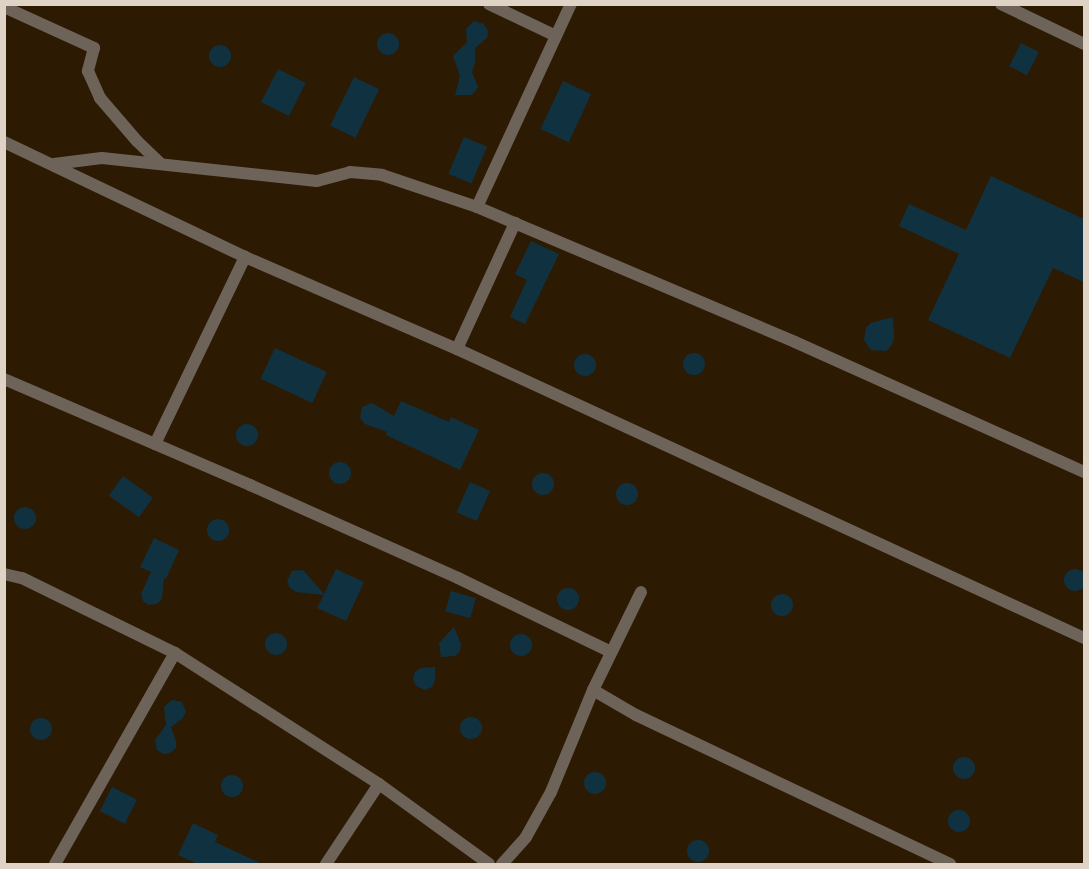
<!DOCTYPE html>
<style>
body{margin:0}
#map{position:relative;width:1089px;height:869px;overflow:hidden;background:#2d1a03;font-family:Karla,sans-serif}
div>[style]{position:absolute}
.building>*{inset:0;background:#103240;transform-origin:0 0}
.round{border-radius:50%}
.street>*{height:12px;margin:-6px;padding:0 6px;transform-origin:6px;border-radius:6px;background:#6d6359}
span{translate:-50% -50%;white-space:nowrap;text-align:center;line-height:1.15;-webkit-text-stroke:6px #2d1a03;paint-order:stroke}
.frame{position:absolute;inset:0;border:6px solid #dfd3c5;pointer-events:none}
</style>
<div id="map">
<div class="building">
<div style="clip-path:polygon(474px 21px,484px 24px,488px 31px,487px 38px,475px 48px,475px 62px,472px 72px,478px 87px,472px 95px,455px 95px,460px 76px,453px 56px,467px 42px,466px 29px)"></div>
<div class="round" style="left:377px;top:33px;width:22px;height:22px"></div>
<div style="left:1021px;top:43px;width:20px;height:26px;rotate:27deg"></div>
<div class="round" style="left:209px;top:45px;width:22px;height:22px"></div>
<div style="left:278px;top:69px;width:31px;height:37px;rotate:27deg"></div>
<div style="left:354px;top:77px;width:28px;height:54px;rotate:26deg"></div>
<div style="left:563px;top:81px;width:31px;height:53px;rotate:25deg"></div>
<div style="left:464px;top:137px;width:25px;height:40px;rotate:23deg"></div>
<div style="clip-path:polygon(991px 176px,1084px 219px,1084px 282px,1053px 268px,1010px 358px,928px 320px,959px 254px,899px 226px,909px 204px,966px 230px)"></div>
<div style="clip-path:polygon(531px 241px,559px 254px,525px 324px,510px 317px,527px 280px,515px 274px)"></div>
<div style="clip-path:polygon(893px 317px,894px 339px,891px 346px,886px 351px,871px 350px,864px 340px,866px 328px,871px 323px)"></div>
<div style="left:275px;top:348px;width:57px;height:34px;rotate:25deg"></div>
<div class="round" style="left:683px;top:353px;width:22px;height:22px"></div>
<div class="round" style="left:574px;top:354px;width:22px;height:22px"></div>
<div style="clip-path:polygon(401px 401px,449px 422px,451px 417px,479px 430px,460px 470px,386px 435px,387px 432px,365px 424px,360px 418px,362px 407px,372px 403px,394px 416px)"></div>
<div class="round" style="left:236px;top:424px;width:22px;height:22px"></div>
<div class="round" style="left:329px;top:462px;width:22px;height:22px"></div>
<div class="round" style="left:532px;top:473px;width:22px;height:22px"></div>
<div style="left:123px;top:476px;width:37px;height:24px;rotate:36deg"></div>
<div style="left:470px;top:482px;width:22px;height:33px;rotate:24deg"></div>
<div class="round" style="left:616px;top:483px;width:22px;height:22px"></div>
<div class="round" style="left:14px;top:507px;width:22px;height:22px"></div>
<div class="round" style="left:207px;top:519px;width:22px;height:22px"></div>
<div style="clip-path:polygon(154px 538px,179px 550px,166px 579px,164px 578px,162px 599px,157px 604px,149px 605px,143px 601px,141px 594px,151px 572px,140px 567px)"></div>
<div style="clip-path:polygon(336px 569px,364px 582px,346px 621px,317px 608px,324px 595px,296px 592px,290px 588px,287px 581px,292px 571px,303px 570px,324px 594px)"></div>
<div class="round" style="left:1064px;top:569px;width:22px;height:22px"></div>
<div class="round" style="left:557px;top:588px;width:22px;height:22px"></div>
<div style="left:451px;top:591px;width:26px;height:21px;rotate:16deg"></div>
<div class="round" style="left:771px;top:594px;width:22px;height:22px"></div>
<div style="clip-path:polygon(454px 627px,461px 644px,460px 651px,455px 656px,441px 657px,439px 643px)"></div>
<div class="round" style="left:265px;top:633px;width:22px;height:22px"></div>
<div class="round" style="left:510px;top:634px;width:22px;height:22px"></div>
<div style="clip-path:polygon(435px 667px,435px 680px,432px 687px,425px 690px,416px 686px,413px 679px,415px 672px,421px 668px)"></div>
<div style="clip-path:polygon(172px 700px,182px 702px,186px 712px,182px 719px,171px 727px,176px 741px,176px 748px,170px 753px,163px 754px,157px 750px,155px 740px,166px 725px,164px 707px)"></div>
<div class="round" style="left:460px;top:717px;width:22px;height:22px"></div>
<div class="round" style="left:30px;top:718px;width:22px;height:22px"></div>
<div class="round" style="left:953px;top:757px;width:22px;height:22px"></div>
<div class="round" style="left:584px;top:772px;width:22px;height:22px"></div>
<div class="round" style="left:221px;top:775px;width:22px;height:22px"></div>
<div style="left:112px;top:787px;width:28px;height:27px;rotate:27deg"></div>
<div class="round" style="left:948px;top:810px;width:22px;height:22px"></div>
<div style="clip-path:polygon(193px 823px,218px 835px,215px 842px,262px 864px,198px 864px,178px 855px)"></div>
<div class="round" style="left:687px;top:840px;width:22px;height:22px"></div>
</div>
<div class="street">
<div style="left:489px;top:4px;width:74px;rotate:25.5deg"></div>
<div style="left:1001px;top:4px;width:92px;rotate:25.7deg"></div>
<div style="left:4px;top:7px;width:99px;rotate:24.5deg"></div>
<div style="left:94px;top:48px;width:24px;rotate:105deg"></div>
<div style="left:88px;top:71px;width:30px;rotate:66deg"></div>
<div style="left:100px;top:98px;width:57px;rotate:49.3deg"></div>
<div style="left:137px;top:141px;width:33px;rotate:44deg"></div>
<div style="left:4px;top:142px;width:267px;rotate:25.5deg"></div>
<div style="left:245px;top:257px;width:231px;rotate:23.5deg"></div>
<div style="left:457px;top:349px;width:690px;rotate:24.75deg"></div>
<div style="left:54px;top:164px;width:48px;rotate:-7.1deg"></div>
<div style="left:102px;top:158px;width:216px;rotate:6.1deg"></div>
<div style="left:317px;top:181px;width:34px;rotate:-15deg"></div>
<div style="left:350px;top:172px;width:32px;rotate:5deg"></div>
<div style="left:382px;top:175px;width:100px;rotate:18.6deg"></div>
<div style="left:477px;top:207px;width:345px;rotate:23deg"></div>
<div style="left:795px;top:342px;width:317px;rotate:24.2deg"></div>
<div style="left:477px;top:207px;width:224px;rotate:-65.2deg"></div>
<div style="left:457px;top:349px;width:139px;rotate:-65.3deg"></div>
<div style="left:4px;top:379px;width:268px;rotate:23.3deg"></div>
<div style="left:250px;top:485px;width:228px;rotate:24.1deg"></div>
<div style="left:458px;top:578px;width:170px;rotate:25.8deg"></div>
<div style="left:155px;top:444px;width:208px;rotate:-64.3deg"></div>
<div style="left:4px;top:574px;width:18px;rotate:13deg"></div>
<div style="left:22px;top:578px;width:170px;rotate:26.1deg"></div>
<div style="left:175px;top:653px;width:242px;rotate:32.7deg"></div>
<div style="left:379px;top:784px;width:136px;rotate:36deg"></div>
<div style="left:593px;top:690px;width:50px;rotate:30.2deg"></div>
<div style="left:636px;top:715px;width:348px;rotate:25.4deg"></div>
<div style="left:55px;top:864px;width:243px;rotate:-60.4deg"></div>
<div style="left:326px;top:864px;width:96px;rotate:-56.5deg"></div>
<div style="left:502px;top:864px;width:36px;rotate:-48deg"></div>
<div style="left:526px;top:837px;width:51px;rotate:-60.9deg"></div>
<div style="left:551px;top:792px;width:110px;rotate:-67.6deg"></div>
<div style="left:593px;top:690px;width:109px;rotate:-63.9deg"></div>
</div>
<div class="frame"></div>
</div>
